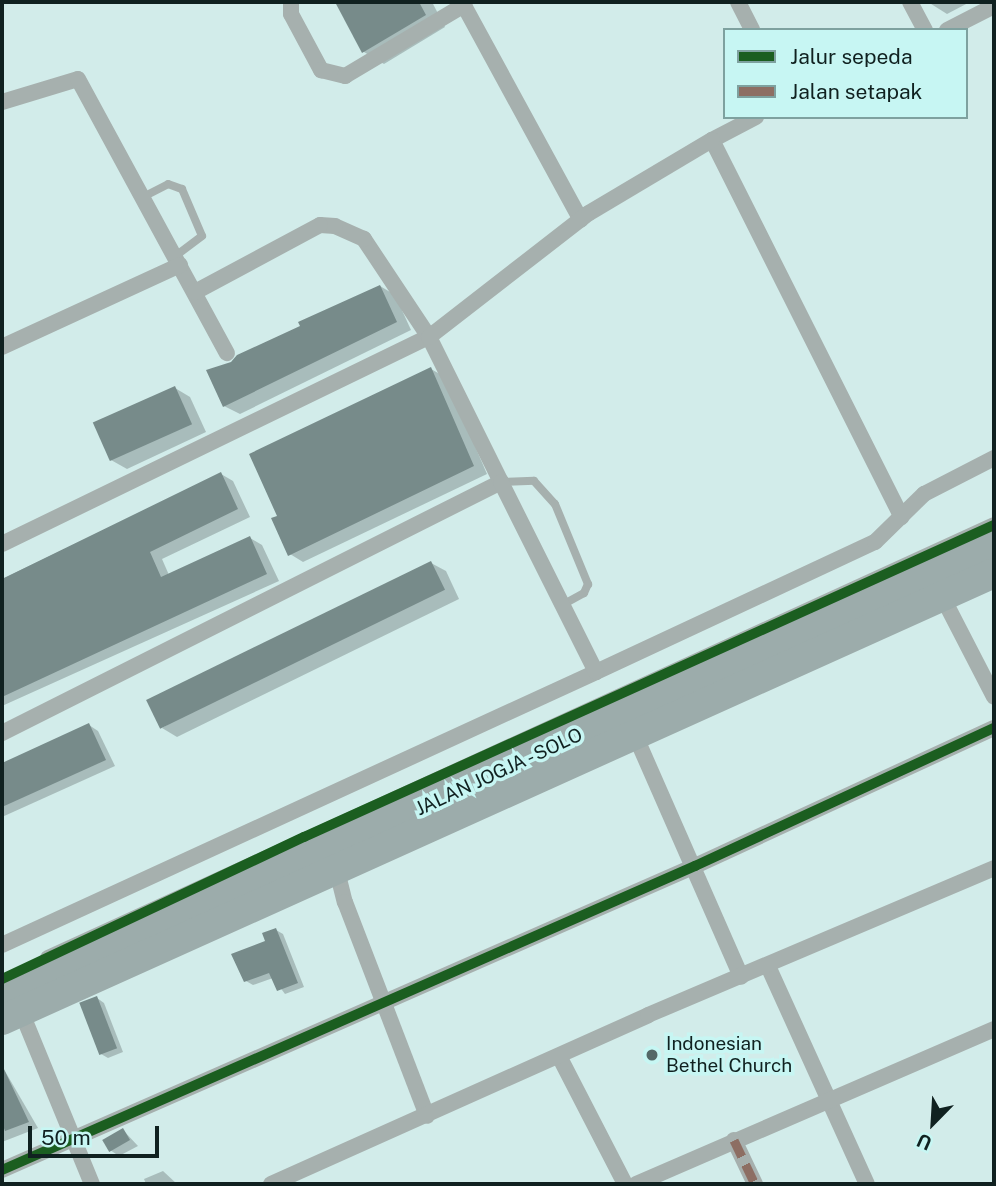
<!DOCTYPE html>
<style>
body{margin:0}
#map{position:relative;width:996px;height:1186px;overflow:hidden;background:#d2ecea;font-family:"Public Sans",sans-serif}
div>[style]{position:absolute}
.shadow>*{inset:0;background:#0003}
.building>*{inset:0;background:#778b8a;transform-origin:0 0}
.lane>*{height:8px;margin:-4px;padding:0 4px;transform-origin:4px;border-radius:4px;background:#a6b0ae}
.street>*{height:16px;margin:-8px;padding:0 8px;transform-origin:8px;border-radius:8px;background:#a6b0ae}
.highway>*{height:30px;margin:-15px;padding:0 15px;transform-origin:15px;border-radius:15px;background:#9cacab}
.quiet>*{height:9px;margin-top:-4.5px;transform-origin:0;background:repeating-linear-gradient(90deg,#8d6e63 0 18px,transparent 0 27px)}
.cycleway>*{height:10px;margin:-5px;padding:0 5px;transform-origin:5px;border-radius:5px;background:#1b5e20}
.dots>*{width:19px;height:19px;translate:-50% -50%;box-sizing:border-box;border:4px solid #c7f6f3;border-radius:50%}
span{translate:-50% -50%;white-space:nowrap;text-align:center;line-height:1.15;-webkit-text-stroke:7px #c7f6f3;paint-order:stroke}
.street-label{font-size:19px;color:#102120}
.poi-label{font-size:19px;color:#102120}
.left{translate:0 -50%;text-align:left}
.frame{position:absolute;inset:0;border:4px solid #102120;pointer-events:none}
.legend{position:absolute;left:723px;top:28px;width:245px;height:91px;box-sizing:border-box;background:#c7f6f3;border:2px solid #7ea19f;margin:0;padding:9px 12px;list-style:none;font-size:21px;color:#102120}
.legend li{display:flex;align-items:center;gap:14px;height:35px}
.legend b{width:35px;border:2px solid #7ea19f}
.north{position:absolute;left:898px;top:1088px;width:70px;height:70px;-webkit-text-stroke:5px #c7f6f3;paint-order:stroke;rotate:204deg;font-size:19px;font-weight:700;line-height:28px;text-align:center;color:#102120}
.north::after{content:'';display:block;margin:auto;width:24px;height:32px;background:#102120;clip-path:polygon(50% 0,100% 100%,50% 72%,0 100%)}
.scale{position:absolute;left:28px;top:1126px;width:131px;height:32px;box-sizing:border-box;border:4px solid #102120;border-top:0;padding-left:9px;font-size:21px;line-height:24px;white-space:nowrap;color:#102120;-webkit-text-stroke:5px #c7f6f3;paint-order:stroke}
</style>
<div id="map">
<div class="shadow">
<div style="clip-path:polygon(337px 2px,432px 2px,445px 27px,384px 64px,364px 52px)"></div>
<div style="clip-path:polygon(928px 2px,970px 2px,947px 14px)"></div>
<div style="clip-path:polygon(380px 286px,395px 295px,411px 330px,240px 414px,224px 406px,302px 327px)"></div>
<div style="clip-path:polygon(431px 369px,445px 377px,487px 474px,303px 562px,290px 554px,279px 516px)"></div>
<div style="clip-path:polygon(175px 388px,190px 397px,206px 432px,127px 469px,111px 460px)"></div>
<div style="clip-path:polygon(221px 474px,233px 481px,250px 517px,162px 559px,169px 575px,250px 538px,262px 545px,279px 581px,2px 706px,2px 579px)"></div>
<div style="clip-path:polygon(431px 563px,446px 571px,459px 599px,177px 737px,162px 728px)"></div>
<div style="clip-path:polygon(89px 725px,98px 731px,115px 766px,2px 817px,2px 764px)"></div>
<div style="clip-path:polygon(276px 930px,283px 934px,304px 987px,285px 994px,273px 978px,253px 985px,246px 981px)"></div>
<div style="clip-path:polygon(97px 998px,104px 1003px,123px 1052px,108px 1058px,101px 1054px)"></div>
<div style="clip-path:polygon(2px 1066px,38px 1128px,2px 1142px)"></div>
<div style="clip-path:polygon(123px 1130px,138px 1146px,119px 1156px,110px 1150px)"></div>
<div style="clip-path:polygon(163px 1171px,177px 1184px,146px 1184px,144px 1179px)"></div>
</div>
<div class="building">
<div style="clip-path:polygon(335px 2px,419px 2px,426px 15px,362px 53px)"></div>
<div style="clip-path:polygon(380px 285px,397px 322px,223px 407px,206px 370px,231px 362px,237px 355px,300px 326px,298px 322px)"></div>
<div style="clip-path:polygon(431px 367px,474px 466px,288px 556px,271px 518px,277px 516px,249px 454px)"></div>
<div style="left:175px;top:386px;width:42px;height:90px;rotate:66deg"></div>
<div style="clip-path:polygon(221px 472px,238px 509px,150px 552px,161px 577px,250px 536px,267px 574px,2px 697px,2px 579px)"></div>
<div style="left:431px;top:561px;width:32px;height:317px;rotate:64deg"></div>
<div style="clip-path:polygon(89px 723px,106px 760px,2px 807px,2px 763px)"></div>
<div style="clip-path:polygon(276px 928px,298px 983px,277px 991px,269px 973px,244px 982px,231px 954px,265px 941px,262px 933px)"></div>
<div style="left:97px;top:996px;width:56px;height:19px;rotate:69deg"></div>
<div style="clip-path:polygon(2px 1065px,29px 1122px,5px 1131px,2px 1123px)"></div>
<div style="left:123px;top:1128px;width:14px;height:24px;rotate:60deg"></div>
</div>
<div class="lane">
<div style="left:143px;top:197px;width:28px;rotate:-27deg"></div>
<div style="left:168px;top:184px;width:15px;rotate:20deg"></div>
<div style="left:182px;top:189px;width:51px;rotate:66.9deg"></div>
<div style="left:202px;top:236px;width:34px;rotate:143deg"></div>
<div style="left:501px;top:482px;width:33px;rotate:-2deg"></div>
<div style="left:534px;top:481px;width:31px;rotate:48deg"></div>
<div style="left:555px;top:504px;width:87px;rotate:67.6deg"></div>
<div style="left:588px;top:584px;width:10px;rotate:114deg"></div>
<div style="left:584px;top:593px;width:25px;rotate:151deg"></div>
</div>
<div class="street">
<div style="left:291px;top:2px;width:12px;rotate:90deg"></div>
<div style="left:291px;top:14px;width:64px;rotate:61.8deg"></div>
<div style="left:321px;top:70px;width:25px;rotate:14deg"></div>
<div style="left:345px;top:76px;width:139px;rotate:-30.8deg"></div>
<div style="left:462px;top:2px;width:248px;rotate:61.4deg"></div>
<div style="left:738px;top:2px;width:31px;rotate:63deg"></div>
<div style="left:910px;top:2px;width:32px;rotate:62deg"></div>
<div style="left:947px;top:30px;width:53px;rotate:-27.1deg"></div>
<div style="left:2px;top:102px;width:79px;rotate:-16.8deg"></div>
<div style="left:78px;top:79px;width:312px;rotate:61.5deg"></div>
<div style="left:756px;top:117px;width:50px;rotate:152.4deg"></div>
<div style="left:712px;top:140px;width:422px;rotate:63.3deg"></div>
<div style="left:2px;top:347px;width:196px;rotate:-24.7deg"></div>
<div style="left:2px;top:544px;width:475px;rotate:-25.9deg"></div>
<div style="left:429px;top:337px;width:118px;rotate:-123.6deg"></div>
<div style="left:364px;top:239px;width:32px;rotate:-156deg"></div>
<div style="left:335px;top:226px;width:15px;rotate:-176deg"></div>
<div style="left:320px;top:225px;width:142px;rotate:151.8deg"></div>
<div style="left:943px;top:598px;width:111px;rotate:62.7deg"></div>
<div style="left:596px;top:672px;width:308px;rotate:-25deg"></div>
<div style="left:875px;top:542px;width:69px;rotate:-44.4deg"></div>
<div style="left:924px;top:494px;width:79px;rotate:-27.2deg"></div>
<div style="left:2px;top:733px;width:559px;rotate:-26.7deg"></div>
<div style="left:501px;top:482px;width:162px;rotate:-116.4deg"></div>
<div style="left:429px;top:337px;width:202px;rotate:-37.8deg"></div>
<div style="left:589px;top:213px;width:143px;rotate:-30.7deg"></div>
<div style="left:635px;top:735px;width:264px;rotate:66.3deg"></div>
<div style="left:337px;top:871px;width:32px;rotate:76deg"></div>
<div style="left:345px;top:902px;width:229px;rotate:69deg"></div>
<div style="left:2px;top:945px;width:654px;rotate:-24.68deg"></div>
<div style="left:596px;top:672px;width:212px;rotate:-116.6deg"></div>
<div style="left:48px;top:958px;width:1040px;rotate:-24.59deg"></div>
<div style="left:768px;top:966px;width:239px;rotate:65.6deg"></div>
<div style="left:21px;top:1011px;width:187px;rotate:67.7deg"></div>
<div style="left:560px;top:1058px;width:142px;rotate:62.7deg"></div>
<div style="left:734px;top:1140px;width:49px;rotate:64.5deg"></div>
<div style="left:2px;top:1170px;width:757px;rotate:-23.69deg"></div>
<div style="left:695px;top:866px;width:329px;rotate:-24.8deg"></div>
<div style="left:271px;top:1184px;width:413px;rotate:-24.1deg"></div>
<div style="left:648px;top:1015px;width:376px;rotate:-23deg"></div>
<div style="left:636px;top:1184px;width:390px;rotate:-23.4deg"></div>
</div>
<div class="highway">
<div style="left:2px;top:995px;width:1089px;rotate:-24.35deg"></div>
<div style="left:2px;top:1020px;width:1088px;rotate:-24.26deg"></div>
</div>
<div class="quiet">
<div style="left:734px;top:1140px;width:49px;rotate:64.5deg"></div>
</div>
<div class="cycleway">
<div style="left:2px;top:979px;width:334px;rotate:-25.2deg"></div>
<div style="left:304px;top:837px;width:757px;rotate:-24.33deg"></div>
<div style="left:2px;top:1170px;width:757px;rotate:-23.69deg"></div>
<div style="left:695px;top:866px;width:329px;rotate:-24.8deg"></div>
</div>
<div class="dots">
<div style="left:652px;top:1055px;background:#546867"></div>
</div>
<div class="street-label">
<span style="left:499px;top:772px;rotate:-25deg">JALAN JOGJA - SOLO</span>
</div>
<div class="poi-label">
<span class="left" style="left:666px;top:1055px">Indonesian<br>Bethel Church</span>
</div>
<div class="frame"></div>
<ul class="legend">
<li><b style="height:9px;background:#1b5e20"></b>Jalur sepeda</li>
<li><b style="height:9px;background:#8d6e63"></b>Jalan setapak</li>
</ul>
<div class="north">U</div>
<div class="scale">50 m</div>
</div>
